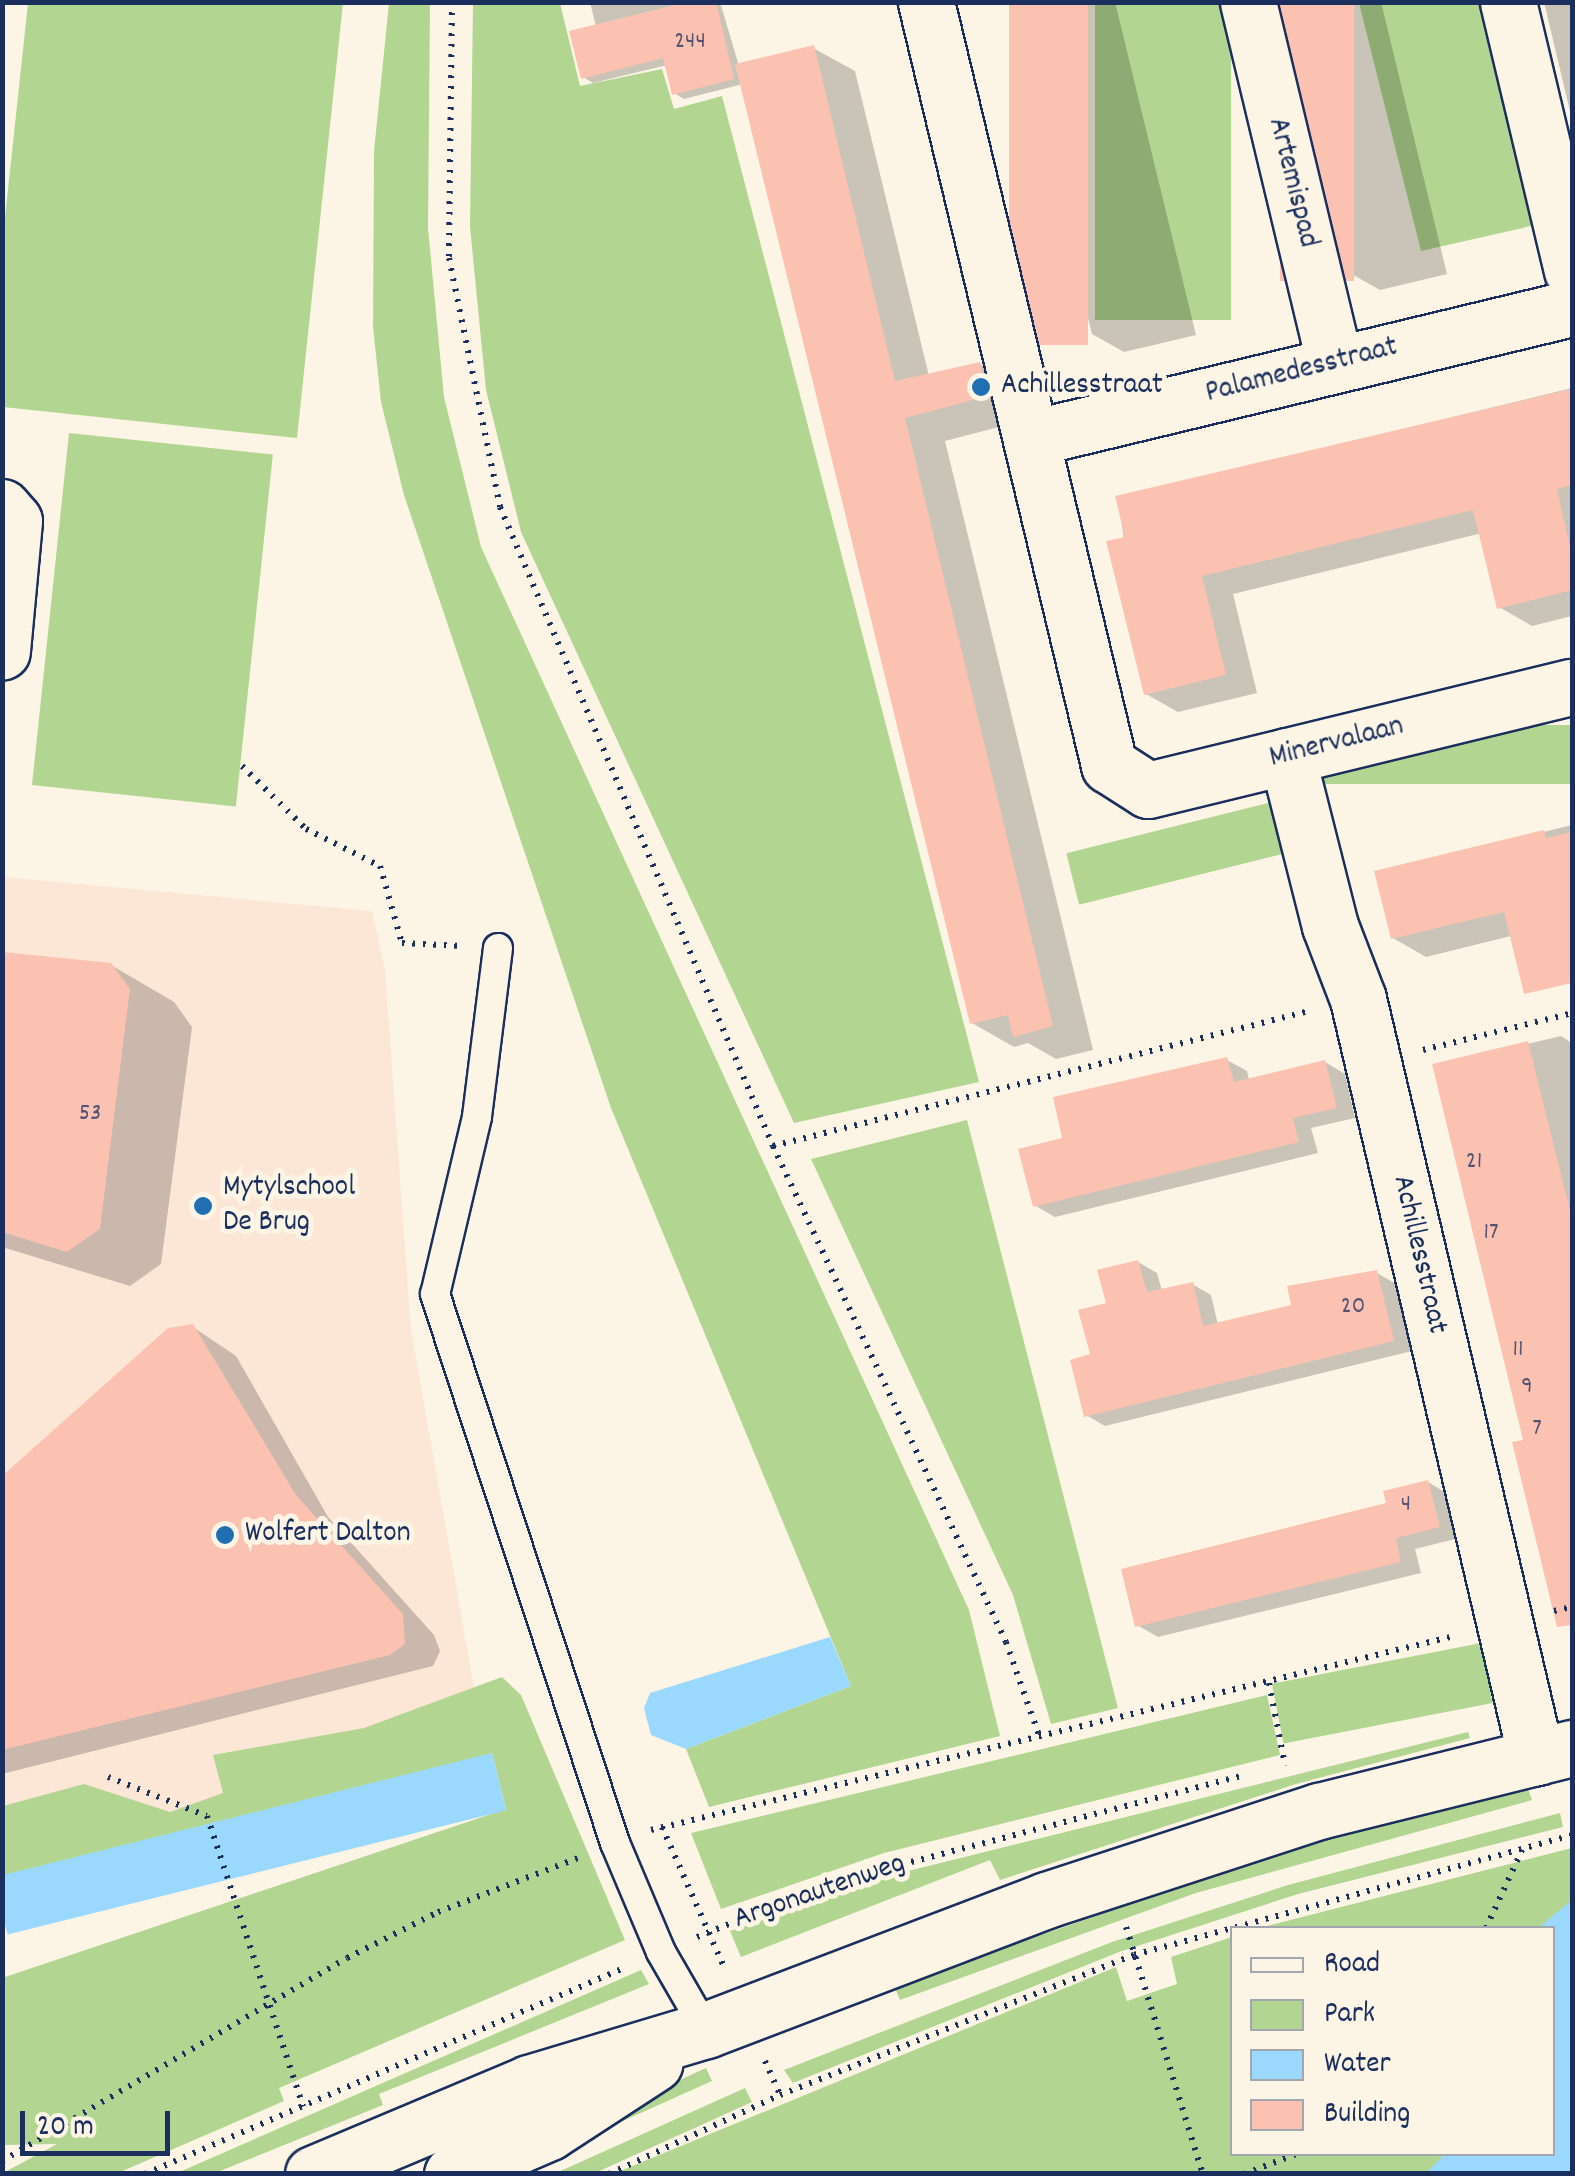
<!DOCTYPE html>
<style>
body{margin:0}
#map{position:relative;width:1575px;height:2176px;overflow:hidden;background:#fcf5e5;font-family:Dekko,sans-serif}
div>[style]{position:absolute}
.built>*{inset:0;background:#fce6d6}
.green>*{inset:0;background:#b2d691;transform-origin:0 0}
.water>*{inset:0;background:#9bd8fd;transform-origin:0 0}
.shadow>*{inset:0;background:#0003}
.building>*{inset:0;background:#fbc2b2;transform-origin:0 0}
.path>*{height:6px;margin-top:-3px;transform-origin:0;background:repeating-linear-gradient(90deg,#1b2f5e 0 2.5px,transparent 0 10.5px)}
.roads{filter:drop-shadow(2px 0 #1b2f5e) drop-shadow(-2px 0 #1b2f5e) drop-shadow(0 2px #1b2f5e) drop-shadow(0 -2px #1b2f5e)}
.lane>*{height:28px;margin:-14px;padding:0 14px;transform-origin:14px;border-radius:14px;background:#fcf5e5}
.street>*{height:55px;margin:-27.5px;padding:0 27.5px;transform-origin:27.5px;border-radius:27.5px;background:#fcf5e5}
.secondary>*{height:55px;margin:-27.5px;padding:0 27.5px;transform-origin:27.5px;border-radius:27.5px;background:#fcf5e5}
.dots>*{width:28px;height:28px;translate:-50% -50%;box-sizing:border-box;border:5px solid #fcf5e5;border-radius:50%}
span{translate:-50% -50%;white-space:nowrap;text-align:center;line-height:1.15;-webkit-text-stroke:10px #fcf5e5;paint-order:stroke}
.number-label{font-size:25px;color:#535473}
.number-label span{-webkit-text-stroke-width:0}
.street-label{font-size:30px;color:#1b2f5e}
.poi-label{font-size:30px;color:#1b2f5e}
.left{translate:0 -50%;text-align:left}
.frame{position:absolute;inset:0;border:5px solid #1b2f5e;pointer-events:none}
.legend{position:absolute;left:1230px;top:1926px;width:325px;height:230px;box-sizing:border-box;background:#fcf5e5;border:2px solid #a2a6af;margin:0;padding:12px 18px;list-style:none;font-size:30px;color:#1b2f5e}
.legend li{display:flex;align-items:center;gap:20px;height:50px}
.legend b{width:50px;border:2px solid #a2a6af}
.scale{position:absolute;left:20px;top:2111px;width:150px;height:45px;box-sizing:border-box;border:5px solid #1b2f5e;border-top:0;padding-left:12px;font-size:30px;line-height:35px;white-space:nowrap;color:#1b2f5e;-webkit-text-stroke:8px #fcf5e5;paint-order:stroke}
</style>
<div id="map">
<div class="built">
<div style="clip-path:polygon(2px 877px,372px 911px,385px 970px,411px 1330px,478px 1711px,2px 1874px)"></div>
</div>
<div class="green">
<div style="clip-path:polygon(28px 3px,343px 3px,297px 438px,3px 407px,3px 236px)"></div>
<div style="clip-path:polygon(389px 3px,430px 3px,428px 228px,444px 397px,481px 547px,969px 1610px,1000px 1736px,709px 1807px,686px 1749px,851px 1686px,611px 1108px,404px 495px,381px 402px,373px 327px,374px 151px)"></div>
<div style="clip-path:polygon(473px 3px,560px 3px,580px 86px,662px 69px,674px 109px,722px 96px,979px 1082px,794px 1123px,521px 532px,486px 390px,470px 227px)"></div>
<div style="left:1095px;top:3px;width:136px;height:317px"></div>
<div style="clip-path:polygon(1359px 3px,1498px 3px,1553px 221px,1421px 251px)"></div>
<div style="left:69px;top:433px;width:205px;height:354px;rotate:6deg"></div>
<div style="left:1572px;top:725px;width:59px;height:262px;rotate:90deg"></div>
<div style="left:1272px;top:802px;width:53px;height:212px;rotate:76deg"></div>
<div style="clip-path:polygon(967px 1120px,1118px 1708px,1051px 1724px,1013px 1595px,811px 1159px)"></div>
<div style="left:1481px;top:1643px;width:61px;height:213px;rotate:79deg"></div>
<div style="clip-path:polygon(502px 1677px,521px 1695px,625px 1940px,279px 2088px,284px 2101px,118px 2173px,3px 2173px,57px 2144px,3px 2145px,2px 1978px,506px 1809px,492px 1753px,3px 1912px,3px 1806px,84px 1784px,170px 1812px,223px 1793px,213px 1755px,364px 1728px)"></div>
<div style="clip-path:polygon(1267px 1695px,1280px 1755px,884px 1853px,721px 1909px,691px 1833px)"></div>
<div style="clip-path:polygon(1468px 1732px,1470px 1738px,1296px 1784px,1000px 1880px,990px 1860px,741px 1957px,730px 1931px,908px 1871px)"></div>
<div style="clip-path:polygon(1527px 1786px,1532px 1800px,1196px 1893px,900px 2000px,894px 1986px,1280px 1852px)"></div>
<div style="clip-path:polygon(1560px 1813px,1563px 1827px,1298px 1894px,1119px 1952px,793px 2083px,784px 2070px,1112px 1942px,1288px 1885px)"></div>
<div style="clip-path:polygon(1572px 1848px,1572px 2173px,613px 2174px,1116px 1967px,1127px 2001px,1177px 1984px,1171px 1957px,1232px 1937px,1232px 2154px,1552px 2154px,1552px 1928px,1259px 1928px)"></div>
<div style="clip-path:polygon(641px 1970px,649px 1984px,379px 2094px,383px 2105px,215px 2173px,177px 2173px)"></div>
<div style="clip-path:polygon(706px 2068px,712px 2081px,507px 2173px,474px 2174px)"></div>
<div style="clip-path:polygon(745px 2088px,752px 2102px,595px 2173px,556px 2173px)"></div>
</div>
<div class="water">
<div style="clip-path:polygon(830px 1637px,851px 1686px,686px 1749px,651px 1735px,644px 1708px,650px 1693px)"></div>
<div style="left:492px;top:1753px;width:59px;height:514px;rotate:76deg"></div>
<div style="clip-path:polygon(1572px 1900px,1572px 2173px,1426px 2173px,1445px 2154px,1552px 2154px,1552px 1928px,1538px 1928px)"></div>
</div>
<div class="shadow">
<div style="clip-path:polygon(590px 2px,672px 2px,673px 8px,720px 2px,739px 66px,813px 48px,855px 71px,929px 376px,980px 364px,1021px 388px,1029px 419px,945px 441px,1093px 1050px,1056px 1059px,1028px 1043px,1014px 1047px,972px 1023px,743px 84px,684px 99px,674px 93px,667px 65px,593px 83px,583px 77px,596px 27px)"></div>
<div style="clip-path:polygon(1011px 2px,1115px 2px,1196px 335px,1124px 352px,1092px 334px)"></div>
<div style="clip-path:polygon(1283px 2px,1381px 2px,1447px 274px,1380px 290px,1348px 272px)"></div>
<div style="clip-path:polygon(1544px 2px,1572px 2px,1572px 120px)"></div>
<div style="clip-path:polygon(1572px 388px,1572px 616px,1532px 626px,1499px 607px,1482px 533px,1233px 594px,1257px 693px,1178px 712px,1146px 694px,1118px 498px)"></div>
<div style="clip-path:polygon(1572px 825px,1572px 921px,1426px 957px,1393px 938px,1377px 873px)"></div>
<div style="clip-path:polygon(2px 955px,111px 965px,174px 1002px,192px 1027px,161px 1264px,130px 1286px,2px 1247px)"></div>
<div style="clip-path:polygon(1561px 1036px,1572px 1043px,1572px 1610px,1553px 1599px,1526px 1442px,1435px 1066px)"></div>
<div style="clip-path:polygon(1227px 1060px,1247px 1071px,1249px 1080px,1325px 1062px,1345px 1074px,1355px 1118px,1311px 1128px,1318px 1153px,1055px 1217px,1036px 1206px,1065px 1139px)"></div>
<div style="clip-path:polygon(1138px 1262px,1157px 1273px,1162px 1291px,1192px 1284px,1211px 1295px,1218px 1325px,1294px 1306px,1377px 1273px,1396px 1284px,1412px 1351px,1105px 1426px,1086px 1415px,1093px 1355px,1109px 1305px)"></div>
<div style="clip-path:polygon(193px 1327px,236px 1356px,328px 1517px,434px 1635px,440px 1651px,433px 1666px,2px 1774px,2px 1481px)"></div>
<div style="clip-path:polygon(1428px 1482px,1448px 1494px,1459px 1538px,1415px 1549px,1421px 1573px,1158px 1637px,1137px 1625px)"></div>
</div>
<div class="building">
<div style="clip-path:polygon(687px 2px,716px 2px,734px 79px,672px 95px,663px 58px,581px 79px,569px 31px)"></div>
<div style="left:1009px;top:2px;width:79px;height:343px"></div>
<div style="left:1280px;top:2px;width:74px;height:279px"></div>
<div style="clip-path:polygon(814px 45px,895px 381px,980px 362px,988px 396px,905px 418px,1053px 1026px,1013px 1037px,1008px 1015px,970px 1024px,735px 64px)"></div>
<div style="clip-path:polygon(1572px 389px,1572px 485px,1557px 489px,1572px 556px,1572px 590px,1497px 609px,1473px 510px,1202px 576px,1226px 675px,1144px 695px,1106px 541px,1125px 537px,1115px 496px)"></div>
<div style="clip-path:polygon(1544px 830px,1546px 838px,1572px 832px,1572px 983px,1524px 994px,1504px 912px,1391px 939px,1374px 871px)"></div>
<div style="clip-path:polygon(2px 952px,111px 963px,130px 989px,100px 1229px,67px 1252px,2px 1232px)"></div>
<div style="clip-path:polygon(1528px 1041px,1572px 1219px,1572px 1625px,1557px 1627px,1512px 1442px,1523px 1440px,1432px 1064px)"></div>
<div style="clip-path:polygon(1227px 1057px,1234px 1082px,1325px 1060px,1337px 1108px,1293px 1118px,1299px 1142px,1033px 1207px,1018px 1149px,1062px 1138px,1053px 1097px)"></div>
<div style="clip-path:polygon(1138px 1260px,1147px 1292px,1193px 1282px,1203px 1326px,1291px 1305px,1287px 1286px,1377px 1270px,1394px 1341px,1084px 1417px,1070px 1360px,1090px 1354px,1078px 1310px,1106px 1303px,1097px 1270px)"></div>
<div style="clip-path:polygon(193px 1324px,296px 1495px,403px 1614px,405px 1644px,390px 1655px,2px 1750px,2px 1476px,168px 1328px)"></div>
<div style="clip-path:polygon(1428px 1480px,1440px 1527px,1396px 1538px,1401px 1562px,1135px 1627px,1121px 1569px,1386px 1503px,1383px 1491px)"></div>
</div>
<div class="path">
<div style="left:452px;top:2px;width:256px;rotate:90.7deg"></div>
<div style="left:449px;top:258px;width:254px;rotate:78.4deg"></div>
<div style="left:500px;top:507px;width:695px;rotate:66.87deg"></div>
<div style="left:773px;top:1146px;width:548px;rotate:64.84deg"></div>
<div style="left:1006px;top:1642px;width:102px;rotate:70.5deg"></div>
<div style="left:242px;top:766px;width:90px;rotate:44.5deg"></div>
<div style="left:306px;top:829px;width:83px;rotate:26.6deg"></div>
<div style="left:380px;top:866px;width:80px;rotate:74.1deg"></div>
<div style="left:402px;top:943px;width:60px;rotate:2.9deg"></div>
<div style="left:1423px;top:1050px;width:154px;rotate:-13.9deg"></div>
<div style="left:773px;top:1146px;width:549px;rotate:-14.14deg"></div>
<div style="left:1554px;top:1611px;width:18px;rotate:-13deg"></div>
<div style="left:1269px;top:1683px;width:84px;rotate:79deg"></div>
<div style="left:108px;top:1777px;width:106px;rotate:21.5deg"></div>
<div style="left:207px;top:1816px;width:306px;rotate:71.7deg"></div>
<div style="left:662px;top:1827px;width:153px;rotate:66.1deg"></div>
<div style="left:651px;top:1830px;width:827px;rotate:-13.57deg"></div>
<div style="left:1126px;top:1927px;width:259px;rotate:72.7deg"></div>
<div style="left:1486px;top:1928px;width:88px;rotate:-65.2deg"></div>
<div style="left:697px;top:1937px;width:144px;rotate:-22.1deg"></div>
<div style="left:830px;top:1883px;width:425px;rotate:-14.6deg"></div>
<div style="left:765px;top:2061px;width:37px;rotate:66deg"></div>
<div style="left:2px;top:2161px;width:400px;rotate:-30.5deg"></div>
<div style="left:347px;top:1958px;width:102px;rotate:-26.8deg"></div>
<div style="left:438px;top:1912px;width:150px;rotate:-21.1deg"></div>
<div style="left:145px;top:2174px;width:524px;rotate:-23.28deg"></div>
<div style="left:609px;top:2174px;width:188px;rotate:-24.8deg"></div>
<div style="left:780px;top:2095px;width:381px;rotate:-21.6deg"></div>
<div style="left:1134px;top:1955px;width:454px;rotate:-15.3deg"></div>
<div style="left:1244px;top:2174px;width:56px;rotate:-21deg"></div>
</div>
<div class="roads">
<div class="lane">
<div style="left:498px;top:948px;width:170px;rotate:97.1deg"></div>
<div style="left:477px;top:1117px;width:182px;rotate:103.3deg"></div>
<div style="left:435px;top:1294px;width:578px;rotate:71.85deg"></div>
<div style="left:615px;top:1843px;width:118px;rotate:67.1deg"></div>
<div style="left:661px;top:1952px;width:90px;rotate:60deg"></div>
</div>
<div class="street">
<div style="left:926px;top:2px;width:785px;rotate:76.51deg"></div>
<div style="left:1109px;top:765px;width:46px;rotate:32.7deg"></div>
<div style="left:1148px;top:790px;width:436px;rotate:-13.7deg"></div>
<div style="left:1248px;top:2px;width:371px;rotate:76.5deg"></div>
<div style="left:1508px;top:2px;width:276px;rotate:76.6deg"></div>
<div style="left:1032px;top:438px;width:555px;rotate:-13.54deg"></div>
<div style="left:2px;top:507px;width:18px;rotate:49deg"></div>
<div style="left:14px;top:521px;width:131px;rotate:95.3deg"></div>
<div style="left:1287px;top:756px;width:175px;rotate:75.8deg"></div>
<div style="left:1330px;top:926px;width:78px;rotate:69deg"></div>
<div style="left:1358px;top:999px;width:779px;rotate:76.78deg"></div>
</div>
<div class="secondary">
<div style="left:313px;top:2174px;width:234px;rotate:-22.8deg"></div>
<div style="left:529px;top:2083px;width:185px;rotate:-16.7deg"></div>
<div style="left:706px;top:2030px;width:364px;rotate:-20.9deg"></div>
<div style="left:1046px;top:1900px;width:287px;rotate:-18.1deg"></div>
<div style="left:1319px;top:1811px;width:261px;rotate:-14deg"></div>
<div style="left:452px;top:2174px;width:106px;rotate:-23.4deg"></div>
<div style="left:549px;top:2132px;width:126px;rotate:-33.1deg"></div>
</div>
</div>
<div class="dots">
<div style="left:981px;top:387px;background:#1f6fb2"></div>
<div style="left:203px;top:1206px;background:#1f6fb2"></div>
<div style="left:225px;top:1535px;background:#1f6fb2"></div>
</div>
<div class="number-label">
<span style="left:690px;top:42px">244</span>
<span style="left:90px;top:1114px">53</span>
<span style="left:1474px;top:1162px">21</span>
<span style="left:1491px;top:1233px">17</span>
<span style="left:1353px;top:1307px">20</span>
<span style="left:1518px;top:1350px">11</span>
<span style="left:1527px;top:1387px">9</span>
<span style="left:1537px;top:1429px">7</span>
<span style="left:1406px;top:1505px">4</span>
</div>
<div class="street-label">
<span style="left:1291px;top:183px;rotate:76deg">Artemispad</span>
<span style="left:1302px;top:372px;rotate:-14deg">Palamedesstraat</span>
<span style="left:1337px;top:744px;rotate:-14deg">Minervalaan</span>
<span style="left:1418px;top:1255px;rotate:77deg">Achillesstraat</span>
<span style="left:820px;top:1893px;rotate:-19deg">Argonautenweg</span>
</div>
<div class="poi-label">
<span class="left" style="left:1001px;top:387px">Achillesstraat</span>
<span class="left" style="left:223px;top:1206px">Mytylschool<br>De Brug</span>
<span class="left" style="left:245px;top:1535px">Wolfert Dalton</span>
</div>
<div class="frame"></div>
<ul class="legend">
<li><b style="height:12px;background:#fcf5e5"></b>Road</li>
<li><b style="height:28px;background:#b2d691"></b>Park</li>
<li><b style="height:28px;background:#9bd8fd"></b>Water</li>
<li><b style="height:28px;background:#fbc2b2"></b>Building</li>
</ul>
<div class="scale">20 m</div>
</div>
